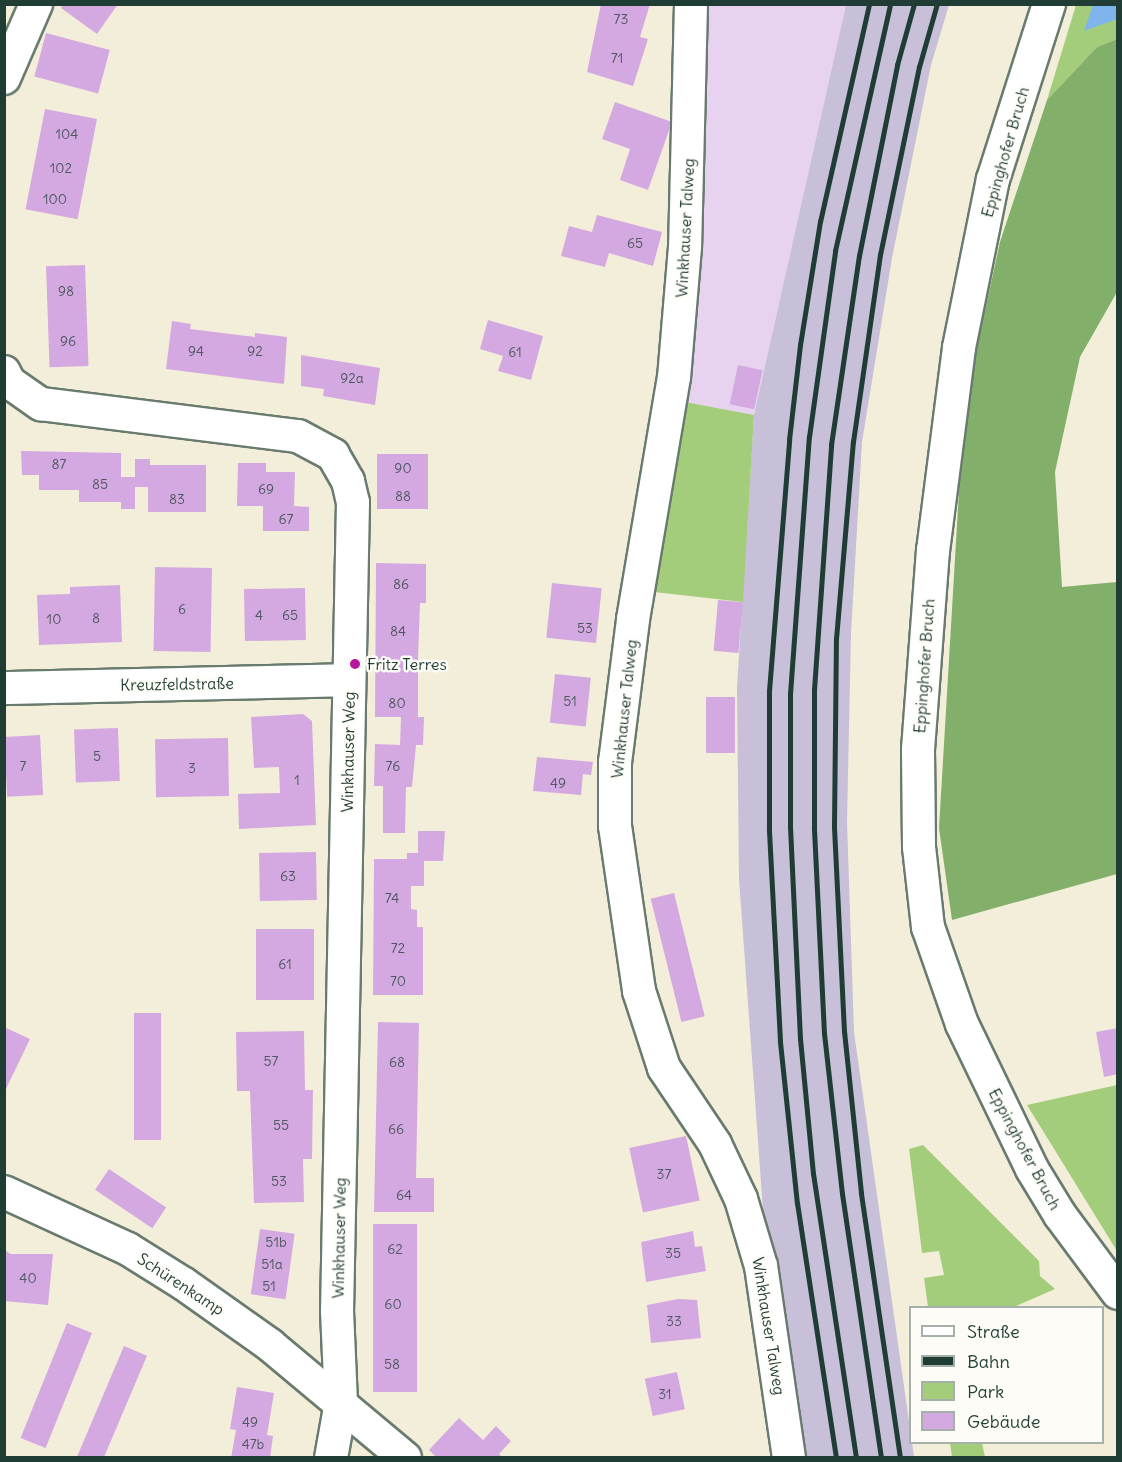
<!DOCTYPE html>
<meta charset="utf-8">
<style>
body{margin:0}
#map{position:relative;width:1122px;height:1462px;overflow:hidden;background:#f3eed9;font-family:Delius,sans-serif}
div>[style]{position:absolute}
.built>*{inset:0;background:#e7d2ef}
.industrial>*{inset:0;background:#c8bfd8}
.green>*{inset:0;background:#a3cd7a}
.forest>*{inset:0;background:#82b06a}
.water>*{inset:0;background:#7fb4ed}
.building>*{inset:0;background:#d4a9e1;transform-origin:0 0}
.roads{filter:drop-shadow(2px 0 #697b6e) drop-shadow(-2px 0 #697b6e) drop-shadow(0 2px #697b6e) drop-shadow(0 -2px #697b6e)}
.minor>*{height:32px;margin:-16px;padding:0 16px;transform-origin:16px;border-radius:16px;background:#fff}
.rail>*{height:4.5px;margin:-2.25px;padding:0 2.25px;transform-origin:2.25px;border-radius:2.25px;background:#1f3d34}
.dots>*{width:16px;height:16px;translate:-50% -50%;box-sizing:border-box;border:3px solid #fdfcf7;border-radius:50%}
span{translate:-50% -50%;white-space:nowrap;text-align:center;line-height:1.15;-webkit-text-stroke:5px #fdfcf7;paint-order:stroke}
.number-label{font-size:14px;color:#4c585f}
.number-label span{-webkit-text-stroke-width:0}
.street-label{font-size:16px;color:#1f3d34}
.poi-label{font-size:16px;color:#1f3d34}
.left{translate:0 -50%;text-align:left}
.frame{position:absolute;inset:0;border:6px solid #1f3d34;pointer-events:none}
.legend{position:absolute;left:909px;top:1306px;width:195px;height:138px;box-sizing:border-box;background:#fdfcf7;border:2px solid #a4b0a9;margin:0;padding:8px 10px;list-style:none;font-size:18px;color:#1f3d34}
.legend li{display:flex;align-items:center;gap:12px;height:30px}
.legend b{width:30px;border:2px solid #a4b0a9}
</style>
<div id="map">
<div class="built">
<div style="clip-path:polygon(703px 5px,846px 5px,754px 415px,685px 402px,697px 323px)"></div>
</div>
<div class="industrial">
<div style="clip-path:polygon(846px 5px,949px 5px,931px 65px,892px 258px,862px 442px,851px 634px,847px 822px,854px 1032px,914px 1457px,802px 1458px,764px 1224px,739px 879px,737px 688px,754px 415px)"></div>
</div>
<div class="green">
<div style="clip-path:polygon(1076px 5px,1117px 5px,1117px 39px,1097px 47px,1047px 100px)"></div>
<div style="clip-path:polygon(685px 402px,754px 415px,743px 602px,654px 592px)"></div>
<div style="clip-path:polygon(1117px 1085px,1118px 1085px,1117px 1251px,1027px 1105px)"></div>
<div style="clip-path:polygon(923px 1145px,1039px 1261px,1040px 1276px,1055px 1289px,1014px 1307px,928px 1307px,924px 1278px,944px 1275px,939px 1251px,922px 1253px,909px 1149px)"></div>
<div style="clip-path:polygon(950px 1443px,982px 1443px,985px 1457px,952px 1457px)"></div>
</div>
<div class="forest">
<div style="clip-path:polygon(1117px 39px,1117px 292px,1080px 357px,1055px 472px,1062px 587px,1117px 582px,1117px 874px,952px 920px,939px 828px,964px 407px,1000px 242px,1047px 100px,1097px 47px)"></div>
</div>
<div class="water">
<div style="clip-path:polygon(1093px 5px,1117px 5px,1117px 19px,1084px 31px)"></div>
</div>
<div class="building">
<div style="clip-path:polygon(63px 4px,118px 4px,97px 34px,61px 8px)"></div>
<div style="clip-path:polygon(601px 4px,650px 4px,640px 37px,648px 39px,633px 86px,587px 72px)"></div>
<div style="left:46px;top:33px;width:66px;height:45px;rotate:15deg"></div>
<div style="clip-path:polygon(615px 102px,672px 122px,648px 190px,620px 180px,630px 149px,602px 139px)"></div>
<div style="left:45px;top:109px;width:53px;height:102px;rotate:11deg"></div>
<div style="clip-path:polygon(597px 215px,662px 232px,653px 266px,609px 253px,605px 267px,561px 256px,569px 226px,592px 232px)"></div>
<div style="left:85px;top:265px;width:101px;height:39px;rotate:88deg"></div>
<div style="clip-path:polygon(488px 320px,543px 336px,531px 380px,498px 371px,503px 356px,480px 349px)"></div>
<div style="clip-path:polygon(172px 321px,191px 324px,190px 329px,255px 337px,255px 333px,287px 337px,284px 384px,166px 369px)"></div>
<div style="clip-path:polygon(301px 355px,380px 368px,375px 405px,323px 396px,324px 389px,301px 386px)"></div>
<div style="left:738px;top:365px;width:25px;height:40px;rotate:12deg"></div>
<div style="clip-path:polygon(21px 451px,121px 453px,121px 477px,135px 477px,135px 459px,150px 459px,150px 465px,206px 465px,206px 512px,148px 512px,148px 487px,135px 487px,135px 509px,121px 509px,121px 502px,79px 502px,79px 490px,39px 490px,39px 475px,22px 475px)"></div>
<div style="left:428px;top:454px;width:55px;height:51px;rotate:90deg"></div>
<div style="clip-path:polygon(238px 463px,266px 463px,266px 472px,295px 472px,294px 506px,309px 507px,309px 531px,263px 531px,263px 506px,237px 506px)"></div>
<div style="clip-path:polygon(376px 563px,426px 564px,426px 603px,420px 603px,418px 658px,418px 717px,424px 717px,423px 745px,416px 745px,412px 787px,406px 787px,405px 833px,383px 833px,383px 786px,374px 786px,375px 744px,400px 745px,401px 717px,375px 717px)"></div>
<div style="left:155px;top:567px;width:57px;height:84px;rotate:1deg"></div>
<div style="left:552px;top:583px;width:50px;height:55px;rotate:6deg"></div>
<div style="clip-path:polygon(120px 585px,122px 642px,39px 645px,37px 595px,70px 594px,70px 587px)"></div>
<div style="left:305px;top:588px;width:52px;height:61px;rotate:89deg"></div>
<div style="left:718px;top:600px;width:25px;height:51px;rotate:5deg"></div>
<div style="left:555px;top:674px;width:36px;height:49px;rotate:6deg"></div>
<div style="left:706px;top:697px;width:29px;height:56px"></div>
<div style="clip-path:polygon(303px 714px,312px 721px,316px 825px,239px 829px,238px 794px,280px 793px,279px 767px,254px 768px,251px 717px)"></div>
<div style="left:118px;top:728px;width:53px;height:44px;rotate:88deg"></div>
<div style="left:40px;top:735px;width:60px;height:36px;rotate:87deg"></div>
<div style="left:228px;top:738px;width:58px;height:73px;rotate:89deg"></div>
<div style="clip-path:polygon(537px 757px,593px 762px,591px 775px,583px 774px,581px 795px,533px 791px)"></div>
<div style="clip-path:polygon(418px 831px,445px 831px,443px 861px,424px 861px,424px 886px,411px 886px,411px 909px,417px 910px,417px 927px,423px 927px,423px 995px,373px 995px,374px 859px,407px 859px,407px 853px,418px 853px)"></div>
<div style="left:316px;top:852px;width:48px;height:57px;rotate:89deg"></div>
<div style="left:674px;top:893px;width:127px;height:24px;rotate:76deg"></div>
<div style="left:256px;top:929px;width:58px;height:71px"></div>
<div style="left:134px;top:1013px;width:27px;height:127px"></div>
<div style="clip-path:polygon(378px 1022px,419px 1023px,416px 1178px,434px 1178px,434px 1212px,374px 1212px)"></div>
<div style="clip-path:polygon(4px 1027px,30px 1039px,4px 1093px)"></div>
<div style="clip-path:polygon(1118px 1028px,1118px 1074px,1104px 1077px,1096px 1032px)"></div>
<div style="clip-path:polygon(304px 1031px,305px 1090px,313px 1090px,312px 1159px,303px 1159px,304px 1202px,254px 1203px,250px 1091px,237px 1091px,236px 1032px)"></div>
<div style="left:686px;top:1136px;width:66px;height:58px;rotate:78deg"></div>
<div style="left:109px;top:1169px;width:69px;height:25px;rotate:34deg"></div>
<div style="left:373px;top:1224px;width:44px;height:168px"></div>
<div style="left:260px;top:1229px;width:35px;height:66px;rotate:8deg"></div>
<div style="clip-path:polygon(693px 1231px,695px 1247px,702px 1246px,706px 1271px,646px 1282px,641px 1242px)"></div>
<div style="clip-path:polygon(4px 1250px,11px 1254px,53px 1254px,48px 1305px,4px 1301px)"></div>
<div style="clip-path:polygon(678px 1299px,697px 1300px,701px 1338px,651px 1343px,647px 1305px)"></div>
<div style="left:67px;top:1323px;width:27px;height:124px;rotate:22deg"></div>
<div style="left:124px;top:1346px;width:25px;height:121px;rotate:23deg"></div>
<div style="left:677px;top:1372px;width:38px;height:33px;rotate:78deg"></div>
<div style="clip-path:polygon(237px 1387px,274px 1393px,267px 1435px,273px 1436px,270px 1458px,231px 1458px,236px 1430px,230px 1429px)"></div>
<div style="clip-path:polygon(459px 1418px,483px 1440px,496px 1426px,511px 1441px,499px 1454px,503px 1458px,437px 1458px,429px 1450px)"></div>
</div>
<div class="roads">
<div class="minor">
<div style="left:691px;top:4px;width:243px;rotate:91.4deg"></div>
<div style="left:685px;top:247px;width:130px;rotate:94.8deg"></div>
<div style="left:674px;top:377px;width:246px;rotate:99.6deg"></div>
<div style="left:633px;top:620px;width:143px;rotate:97.2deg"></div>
<div style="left:615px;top:762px;width:64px;rotate:90deg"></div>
<div style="left:615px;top:826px;width:167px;rotate:81.7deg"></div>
<div style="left:639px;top:991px;width:81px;rotate:72deg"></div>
<div style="left:664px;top:1068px;width:92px;rotate:56.1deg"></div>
<div style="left:715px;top:1144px;width:61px;rotate:64.7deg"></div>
<div style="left:741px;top:1199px;width:70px;rotate:73.4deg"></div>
<div style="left:761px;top:1266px;width:194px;rotate:81.7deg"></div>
<div style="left:1049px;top:4px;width:184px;rotate:107.7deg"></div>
<div style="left:993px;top:179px;width:172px;rotate:101.4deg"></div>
<div style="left:959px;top:348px;width:204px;rotate:97.3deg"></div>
<div style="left:933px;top:550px;width:201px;rotate:94.3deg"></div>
<div style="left:918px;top:750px;width:97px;rotate:89.4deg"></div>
<div style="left:919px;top:847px;width:81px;rotate:83.6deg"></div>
<div style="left:928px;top:927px;width:103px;rotate:70.7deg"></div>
<div style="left:962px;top:1024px;width:161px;rotate:64.2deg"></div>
<div style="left:1032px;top:1169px;width:54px;rotate:58.7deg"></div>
<div style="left:1060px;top:1215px;width:97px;rotate:53.4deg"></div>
<div style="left:4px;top:78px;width:81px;rotate:-66.6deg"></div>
<div style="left:4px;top:372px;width:11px;rotate:63deg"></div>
<div style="left:9px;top:382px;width:39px;rotate:35deg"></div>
<div style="left:41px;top:404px;width:259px;rotate:7.1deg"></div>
<div style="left:298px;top:436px;width:40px;rotate:28deg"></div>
<div style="left:333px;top:455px;width:30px;rotate:60deg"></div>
<div style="left:348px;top:481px;width:22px;rotate:77deg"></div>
<div style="left:353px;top:502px;width:809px;rotate:91.13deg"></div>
<div style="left:337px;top:1311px;width:91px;rotate:87.5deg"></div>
<div style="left:341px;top:1402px;width:57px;rotate:100.1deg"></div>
<div style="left:4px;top:688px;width:345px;rotate:-1.3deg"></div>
<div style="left:4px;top:1192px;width:136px;rotate:24.7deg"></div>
<div style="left:128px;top:1249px;width:66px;rotate:32deg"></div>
<div style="left:184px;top:1284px;width:105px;rotate:35.3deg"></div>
<div style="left:270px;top:1345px;width:176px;rotate:39.9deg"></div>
</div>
</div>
<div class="rail">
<div style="left:836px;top:1458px;width:257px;rotate:-98.7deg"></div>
<div style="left:797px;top:1204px;width:164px;rotate:-96deg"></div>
<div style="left:780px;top:1041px;width:212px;rotate:-93deg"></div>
<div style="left:769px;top:829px;width:138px;rotate:-90deg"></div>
<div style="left:769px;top:691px;width:252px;rotate:-85.4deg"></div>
<div style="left:789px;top:440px;width:96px;rotate:-83.4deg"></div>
<div style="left:800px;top:345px;width:125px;rotate:-80.8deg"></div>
<div style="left:820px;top:222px;width:223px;rotate:-77.3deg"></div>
<div style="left:856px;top:1458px;width:287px;rotate:-98.6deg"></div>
<div style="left:813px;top:1174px;width:136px;rotate:-95.5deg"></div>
<div style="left:800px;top:1039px;width:211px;rotate:-92.7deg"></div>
<div style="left:790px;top:828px;width:134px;rotate:-90deg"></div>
<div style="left:790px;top:694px;width:258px;rotate:-85.8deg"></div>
<div style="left:809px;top:437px;width:188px;rotate:-82deg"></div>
<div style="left:835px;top:251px;width:253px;rotate:-77.4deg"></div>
<div style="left:881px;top:1458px;width:267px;rotate:-98.4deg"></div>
<div style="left:842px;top:1194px;width:161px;rotate:-96.4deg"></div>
<div style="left:824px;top:1034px;width:207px;rotate:-92.8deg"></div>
<div style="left:814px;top:827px;width:137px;rotate:-90deg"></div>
<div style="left:814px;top:690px;width:246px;rotate:-86deg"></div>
<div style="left:831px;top:445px;width:191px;rotate:-81.6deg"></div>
<div style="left:859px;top:256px;width:195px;rotate:-78.7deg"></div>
<div style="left:897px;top:65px;width:63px;rotate:-74.4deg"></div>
<div style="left:900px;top:1458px;width:268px;rotate:-98.4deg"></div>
<div style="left:861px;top:1193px;width:162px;rotate:-96deg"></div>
<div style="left:844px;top:1032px;width:206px;rotate:-92.8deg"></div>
<div style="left:834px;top:826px;width:187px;rotate:-89.4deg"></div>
<div style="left:836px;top:639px;width:198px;rotate:-85.1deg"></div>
<div style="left:853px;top:442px;width:189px;rotate:-81.8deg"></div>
<div style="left:880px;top:255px;width:192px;rotate:-78.3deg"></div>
<div style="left:919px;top:67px;width:66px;rotate:-74.1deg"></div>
</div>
<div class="dots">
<div style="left:355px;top:664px;background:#b5179e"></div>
</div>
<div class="number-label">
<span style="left:621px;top:19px">73</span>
<span style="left:617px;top:58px">71</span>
<span style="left:67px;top:134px">104</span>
<span style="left:61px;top:168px">102</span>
<span style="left:55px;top:199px">100</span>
<span style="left:635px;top:243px">65</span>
<span style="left:66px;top:291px">98</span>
<span style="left:68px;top:341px">96</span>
<span style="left:196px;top:351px">94</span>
<span style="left:255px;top:351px">92</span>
<span style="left:515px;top:352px">61</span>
<span style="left:352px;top:378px">92a</span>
<span style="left:59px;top:464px">87</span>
<span style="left:403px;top:468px">90</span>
<span style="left:100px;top:484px">85</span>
<span style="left:266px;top:489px">69</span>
<span style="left:403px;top:496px">88</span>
<span style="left:177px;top:499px">83</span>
<span style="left:286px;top:519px">67</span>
<span style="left:401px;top:584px">86</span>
<span style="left:182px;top:609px">6</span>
<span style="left:259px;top:615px">4</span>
<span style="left:290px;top:615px">65</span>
<span style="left:96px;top:618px">8</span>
<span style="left:54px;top:619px">10</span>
<span style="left:585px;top:628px">53</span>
<span style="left:398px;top:631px">84</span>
<span style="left:570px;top:701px">51</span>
<span style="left:397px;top:703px">80</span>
<span style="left:97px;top:756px">5</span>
<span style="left:23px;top:766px">7</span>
<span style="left:393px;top:766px">76</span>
<span style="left:192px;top:768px">3</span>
<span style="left:297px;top:780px">1</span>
<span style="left:558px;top:783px">49</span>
<span style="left:288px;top:876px">63</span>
<span style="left:392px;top:898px">74</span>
<span style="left:398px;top:948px">72</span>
<span style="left:285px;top:964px">61</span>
<span style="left:398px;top:981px">70</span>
<span style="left:271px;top:1061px">57</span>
<span style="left:397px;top:1062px">68</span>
<span style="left:281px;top:1125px">55</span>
<span style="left:396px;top:1129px">66</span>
<span style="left:664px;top:1174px">37</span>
<span style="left:279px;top:1181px">53</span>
<span style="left:404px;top:1195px">64</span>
<span style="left:276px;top:1242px">51b</span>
<span style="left:395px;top:1249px">62</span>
<span style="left:673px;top:1253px">35</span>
<span style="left:272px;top:1264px">51a</span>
<span style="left:28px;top:1278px">40</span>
<span style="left:269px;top:1286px">51</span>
<span style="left:393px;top:1304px">60</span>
<span style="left:674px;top:1321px">33</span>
<span style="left:392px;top:1364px">58</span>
<span style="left:665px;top:1394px">31</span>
<span style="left:250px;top:1422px">49</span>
<span style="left:253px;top:1444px">47b</span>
</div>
<div class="street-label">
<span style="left:1005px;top:152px;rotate:-74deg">Eppinghofer Bruch</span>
<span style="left:685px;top:228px;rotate:-87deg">Winkhauser Talweg</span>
<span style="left:924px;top:666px;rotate:-86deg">Eppinghofer Bruch</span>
<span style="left:177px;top:684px;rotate:-1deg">Kreuzfeldstraße</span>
<span style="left:624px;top:709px;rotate:-84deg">Winkhauser Talweg</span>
<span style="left:348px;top:752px;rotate:-89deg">Winkhauser Weg</span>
<span style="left:1025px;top:1149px;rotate:62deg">Eppinghofer Bruch</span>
<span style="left:339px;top:1238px;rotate:-89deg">Winkhauser Weg</span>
<span style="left:181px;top:1284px;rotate:33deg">Schürenkamp</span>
<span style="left:769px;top:1326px;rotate:81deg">Winkhauser Talweg</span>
</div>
<div class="poi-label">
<span class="left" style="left:367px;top:664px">Fritz Terres</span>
</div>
<div class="frame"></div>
<ul class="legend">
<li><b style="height:8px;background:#fff"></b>Straße</li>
<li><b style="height:8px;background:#1f3d34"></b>Bahn</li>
<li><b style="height:16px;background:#a3cd7a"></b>Park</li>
<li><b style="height:16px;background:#d4a9e1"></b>Gebäude</li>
</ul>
</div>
